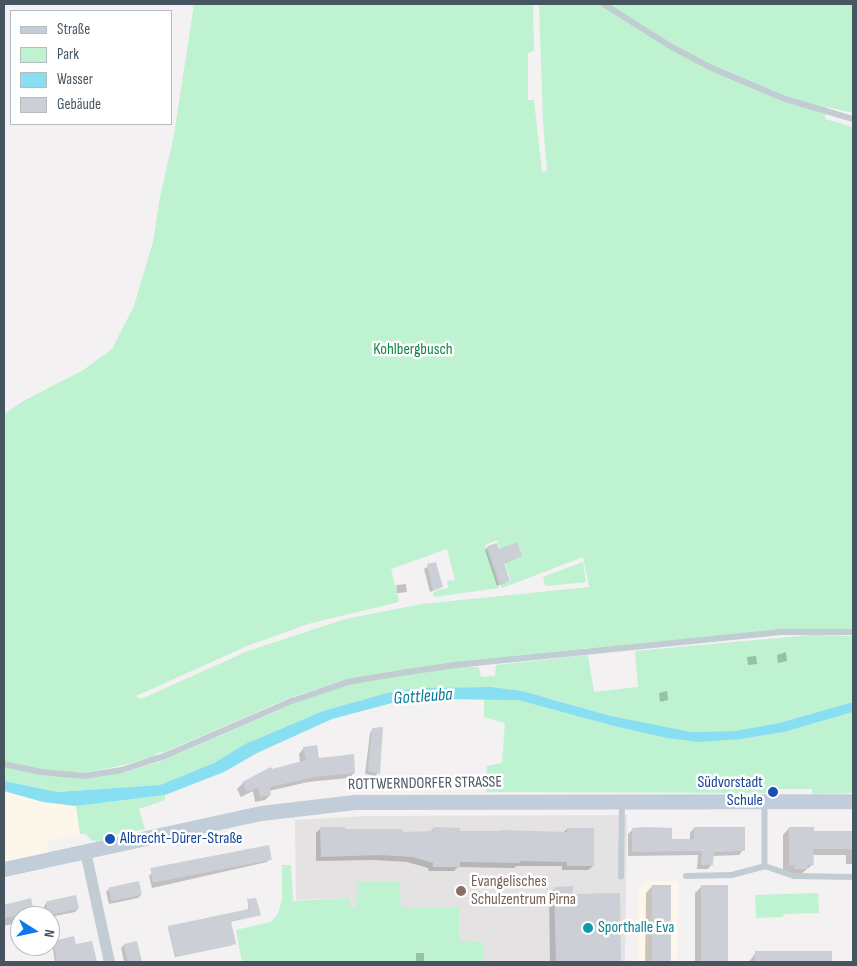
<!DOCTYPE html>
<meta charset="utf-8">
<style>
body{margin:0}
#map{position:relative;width:857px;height:966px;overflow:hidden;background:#f3f1f1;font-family:"Sofia Sans Condensed",sans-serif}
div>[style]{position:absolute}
.commercial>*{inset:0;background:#fdf7eb}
.education>*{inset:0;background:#e4e2e3}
.green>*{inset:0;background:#bef2d0}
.water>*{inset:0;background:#88dff2}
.shadow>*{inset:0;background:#0003;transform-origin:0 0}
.building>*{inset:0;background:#ccd0d6;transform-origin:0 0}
.lane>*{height:5.5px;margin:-2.75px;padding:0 2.75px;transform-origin:2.75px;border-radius:2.75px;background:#c1ccd3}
.street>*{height:11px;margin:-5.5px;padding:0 5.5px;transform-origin:5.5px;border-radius:5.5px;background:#c1ccd3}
.secondary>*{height:15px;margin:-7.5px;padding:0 7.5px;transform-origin:7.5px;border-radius:7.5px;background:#c1cdd8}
.dots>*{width:14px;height:14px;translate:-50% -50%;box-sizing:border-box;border:2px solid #fff;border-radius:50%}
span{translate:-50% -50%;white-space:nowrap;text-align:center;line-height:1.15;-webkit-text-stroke:5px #fff;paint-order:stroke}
.park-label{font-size:16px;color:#128749}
.transit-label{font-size:16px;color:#164399}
.right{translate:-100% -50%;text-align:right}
.left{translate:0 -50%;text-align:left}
.street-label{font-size:16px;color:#475560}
.education-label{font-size:16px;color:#785e54}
.culture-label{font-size:16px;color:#0d838f}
.water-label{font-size:18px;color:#077b95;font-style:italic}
.frame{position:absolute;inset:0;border:5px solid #475560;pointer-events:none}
.legend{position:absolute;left:10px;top:10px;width:162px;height:115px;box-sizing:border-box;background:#fff;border:1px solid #b5bbbf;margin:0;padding:6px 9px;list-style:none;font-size:15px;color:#475560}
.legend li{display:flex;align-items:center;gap:10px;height:25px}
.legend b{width:25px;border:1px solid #b5bbbf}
.north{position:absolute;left:10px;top:906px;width:50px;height:50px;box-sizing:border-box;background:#fff;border:1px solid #b5bbbf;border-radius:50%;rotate:100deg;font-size:14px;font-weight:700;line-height:20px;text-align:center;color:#475560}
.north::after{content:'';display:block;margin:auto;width:18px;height:22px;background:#0e77ef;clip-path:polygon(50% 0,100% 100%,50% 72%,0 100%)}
</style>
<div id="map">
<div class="commercial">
<div style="clip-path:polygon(4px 791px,43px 802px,76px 806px,80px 834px,47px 842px,49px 853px,4px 863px)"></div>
<div style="clip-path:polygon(650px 881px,678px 881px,677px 962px,638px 962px,638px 893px,644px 884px)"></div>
</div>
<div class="education">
<div style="clip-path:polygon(627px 815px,625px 962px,459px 962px,459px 908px,350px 907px,350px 898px,296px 900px,295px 820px,369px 816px)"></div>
</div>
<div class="green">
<div style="clip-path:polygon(evenodd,194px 4px,533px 4px,534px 51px,528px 53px,528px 100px,534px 100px,542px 172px,547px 171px,543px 121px,539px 4px,853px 4px,853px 113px,827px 107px,825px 119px,853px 127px,853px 629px,778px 630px,588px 649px,587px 647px,582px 650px,345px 680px,289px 698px,162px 753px,161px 752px,156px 754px,156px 757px,119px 766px,83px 773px,43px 770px,4px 762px,4px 414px,25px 400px,82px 371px,112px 349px,134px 306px,153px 242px,160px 197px,174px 135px,194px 4px,497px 540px,511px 581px,500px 585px,502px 588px,583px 557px,589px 587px,422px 604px,345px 619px,248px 651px,141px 699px,136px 696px,247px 646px,308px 624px,399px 602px,391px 569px,447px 549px,455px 580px,447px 581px,448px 588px,437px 590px,433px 593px,434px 597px,499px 588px,485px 545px,497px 540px)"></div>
<div style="clip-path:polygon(583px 562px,586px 582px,545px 586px,543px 577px)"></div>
<div style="clip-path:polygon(812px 635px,853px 636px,853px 702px,779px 723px,735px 731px,691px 732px,667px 729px,611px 716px,552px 699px,491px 687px,419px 688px,387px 693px,323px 711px,245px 744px,214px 763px,160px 785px,57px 792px,4px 781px,4px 767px,41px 774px,123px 773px,161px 761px,295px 703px,349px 684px,455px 667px,479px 667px,481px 677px,495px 676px,496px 665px,588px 655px,594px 692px,638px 687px,635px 651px)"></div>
<div style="clip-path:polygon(484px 699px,518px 700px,610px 725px,741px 739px,784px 732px,853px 712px,853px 793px,812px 794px,812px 789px,771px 789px,770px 793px,486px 792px,487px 766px,502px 763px,505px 723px,484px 717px)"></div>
<div style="clip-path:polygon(165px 795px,165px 800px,139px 809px,145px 829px,106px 836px,106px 840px,97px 841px,91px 840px,86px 834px,80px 834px,76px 806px)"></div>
<div style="clip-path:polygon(282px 865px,291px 865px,293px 901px,350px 898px,350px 907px,356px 907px,357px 882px,400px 882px,401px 907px,459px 908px,459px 941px,484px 942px,484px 962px,242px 962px,236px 930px,270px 922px,278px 914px,282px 899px)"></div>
<div style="clip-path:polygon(818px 893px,819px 913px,784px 914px,783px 917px,756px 918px,755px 895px)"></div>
</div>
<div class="water">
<div style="clip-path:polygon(491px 687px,522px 691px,611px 716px,691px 732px,735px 731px,779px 723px,853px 702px,853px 712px,784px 732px,741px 739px,699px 742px,667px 738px,610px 725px,518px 700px,443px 699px,392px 703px,332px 719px,257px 753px,224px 772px,165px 795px,76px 806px,43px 802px,4px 791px,4px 781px,57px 792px,160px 785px,214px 763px,245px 744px,323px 711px,387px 693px,419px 688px)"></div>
</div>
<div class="shadow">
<div style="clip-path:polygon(488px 547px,521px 556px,503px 564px,508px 580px,505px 583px,497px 586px,485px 550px)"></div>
<div style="clip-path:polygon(435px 563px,442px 587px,430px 592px,424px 569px)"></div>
<div style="left:406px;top:584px;width:8px;height:10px;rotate:83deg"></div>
<div style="clip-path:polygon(786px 652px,787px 661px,778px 663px,777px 655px)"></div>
<div style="left:756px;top:656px;width:8px;height:9px;rotate:83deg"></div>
<div style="clip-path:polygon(667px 691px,668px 700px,660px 702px,659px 693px)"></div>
<div style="clip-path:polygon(373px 729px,378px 773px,375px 776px,365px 774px,370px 733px)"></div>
<div style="clip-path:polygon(304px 748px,318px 759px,354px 773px,349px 778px,308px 782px,269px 791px,270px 795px,265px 800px,255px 802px,253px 791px,241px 797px,237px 789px,243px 783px,271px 768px,272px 770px,300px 762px,299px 754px)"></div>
<div style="clip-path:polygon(321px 828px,402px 833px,429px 833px,433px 829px,458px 833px,563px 833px,567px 829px,593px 866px,588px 870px,562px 870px,562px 866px,516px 866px,514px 868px,458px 867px,454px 871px,429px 871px,428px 868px,407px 862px,374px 860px,316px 861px,316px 833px)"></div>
<div style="clip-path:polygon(694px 828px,743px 850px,739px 855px,712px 856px,712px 864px,708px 869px,697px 869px,698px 855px,628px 856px,628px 834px,633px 829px,671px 840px,690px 840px,690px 833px)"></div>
<div style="clip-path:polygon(789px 828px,812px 833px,853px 833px,853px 864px,846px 864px,846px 855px,812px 855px,812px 865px,800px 875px,783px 871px,783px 835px)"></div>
<div style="clip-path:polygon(270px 859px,267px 862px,152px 888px,149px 876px,152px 873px)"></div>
<div style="clip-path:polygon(138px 883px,141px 895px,138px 898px,109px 904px,106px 892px,109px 889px)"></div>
<div style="clip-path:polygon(652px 886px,670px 886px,670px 962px,645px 962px,646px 893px)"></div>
<div style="clip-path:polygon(702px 886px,727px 886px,727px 962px,695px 962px,695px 893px)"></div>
<div style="clip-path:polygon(555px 888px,572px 895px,619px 895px,620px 962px,550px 962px,549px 894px)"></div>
<div style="clip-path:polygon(30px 900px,32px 911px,28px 916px,20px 916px,20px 922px,4px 926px,4px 905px)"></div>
<div style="clip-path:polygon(248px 900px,260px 915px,230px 922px,233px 945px,175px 957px,168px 928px,248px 910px)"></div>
<div style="clip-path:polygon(47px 902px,78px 909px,75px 912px,50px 917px,46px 916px,44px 906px)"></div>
<div style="clip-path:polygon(54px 942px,75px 946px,95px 961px,55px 962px,52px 944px)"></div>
<div style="clip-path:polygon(124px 945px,140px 960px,138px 962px,124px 962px,121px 948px)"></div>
<div style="clip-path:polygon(756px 952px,830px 953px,830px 962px,749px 962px)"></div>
<div style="left:416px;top:953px;width:8px;height:9px"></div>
</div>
<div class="building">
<div style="clip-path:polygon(517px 542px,522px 556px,504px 563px,510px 581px,500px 584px,487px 546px,497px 543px,499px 549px)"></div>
<div style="clip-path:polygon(436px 562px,443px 587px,433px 590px,427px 564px)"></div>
<div style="clip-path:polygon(383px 727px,380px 774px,368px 771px,372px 728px)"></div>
<div style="clip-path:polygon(317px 745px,319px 758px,354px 754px,355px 773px,314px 777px,270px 787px,271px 795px,260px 797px,258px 787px,247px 792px,242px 782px,271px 767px,272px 769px,306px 760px,303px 747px)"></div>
<div style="clip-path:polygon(320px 827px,345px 827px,345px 829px,403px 829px,403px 832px,433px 831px,433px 827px,460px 828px,460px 831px,496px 831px,504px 830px,567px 832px,567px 828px,594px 828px,594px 866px,567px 866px,567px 862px,520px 861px,520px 863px,460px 862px,460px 867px,433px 867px,433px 863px,413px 857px,380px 855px,321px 857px)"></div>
<div style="clip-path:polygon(645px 827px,672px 828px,672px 839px,694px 839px,694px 827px,745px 827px,745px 851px,714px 852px,713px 865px,701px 865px,702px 851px,632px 852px,632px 828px)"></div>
<div style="clip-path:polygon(789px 827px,814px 827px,814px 831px,853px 831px,853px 849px,813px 849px,814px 865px,808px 865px,808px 869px,794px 869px,794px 865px,789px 865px)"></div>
<div style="left:269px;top:845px;width:15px;height:121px;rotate:79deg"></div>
<div style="left:139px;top:881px;width:14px;height:31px;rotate:78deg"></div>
<div style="left:652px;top:885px;width:19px;height:77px"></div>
<div style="left:701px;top:885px;width:27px;height:77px"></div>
<div style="clip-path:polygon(573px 886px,573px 894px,620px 893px,621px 962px,556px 962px,554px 887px)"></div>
<div style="left:76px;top:895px;width:14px;height:31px;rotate:78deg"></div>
<div style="clip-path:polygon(31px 898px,34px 912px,4px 918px,4px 905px)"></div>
<div style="clip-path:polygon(256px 898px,261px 915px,231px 921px,236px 944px,176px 957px,168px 926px,249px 909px,247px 899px)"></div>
<div style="clip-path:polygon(74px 936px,76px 944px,92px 941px,97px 962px,57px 962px,53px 941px)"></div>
<div style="clip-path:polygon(137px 941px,142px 962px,128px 962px,124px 944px)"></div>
<div style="left:755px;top:951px;width:77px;height:11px"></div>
</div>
<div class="lane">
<div style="left:604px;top:4px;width:80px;rotate:32.3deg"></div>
<div style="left:672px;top:47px;width:43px;rotate:27.8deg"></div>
<div style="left:710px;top:67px;width:82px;rotate:23.1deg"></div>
<div style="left:785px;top:99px;width:71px;rotate:16.4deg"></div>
<div style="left:4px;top:764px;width:38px;rotate:12deg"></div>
<div style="left:41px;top:772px;width:43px;rotate:5.3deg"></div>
<div style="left:84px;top:776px;width:38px;rotate:-9deg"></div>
<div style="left:122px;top:770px;width:40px;rotate:-18deg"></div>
<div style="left:160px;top:758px;width:144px;rotate:-23.4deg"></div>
<div style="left:292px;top:701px;width:59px;rotate:-18.7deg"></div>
<div style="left:348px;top:682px;width:54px;rotate:-9.6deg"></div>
<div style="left:401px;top:673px;width:56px;rotate:-8.3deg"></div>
<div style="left:456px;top:665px;width:328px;rotate:-5.8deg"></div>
<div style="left:782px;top:632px;width:71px"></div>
<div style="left:765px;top:802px;width:64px;rotate:90deg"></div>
<div style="left:765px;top:866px;width:31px;rotate:19deg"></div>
<div style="left:794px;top:876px;width:59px;rotate:1deg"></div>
<div style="left:686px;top:876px;width:46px;rotate:-1.2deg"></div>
<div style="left:732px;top:875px;width:34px;rotate:-15deg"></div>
<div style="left:621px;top:877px;width:75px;rotate:-89.2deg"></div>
</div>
<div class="street">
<div style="left:85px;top:851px;width:114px;rotate:77.8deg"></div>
</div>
<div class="secondary">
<div style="left:4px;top:869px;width:263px;rotate:-12.3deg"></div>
<div style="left:261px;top:813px;width:94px;rotate:-6.7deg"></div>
<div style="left:354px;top:802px;width:499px;rotate:-0.1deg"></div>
</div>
<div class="dots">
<div style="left:773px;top:792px;background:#1a4fb4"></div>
<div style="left:110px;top:839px;background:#1a4fb4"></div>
<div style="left:461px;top:891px;background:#8d6e63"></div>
<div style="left:588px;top:928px;background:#0f9aa8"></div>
</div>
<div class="park-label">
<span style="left:413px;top:350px">Kohlbergbusch</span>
</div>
<div class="transit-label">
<span class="right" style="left:763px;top:792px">Südvorstadt<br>Schule</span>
<span class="left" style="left:120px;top:839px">Albrecht-Dürer-Straße</span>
</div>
<div class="street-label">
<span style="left:425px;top:784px;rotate:-1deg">ROTTWERNDORFER STRASSE</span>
</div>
<div class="education-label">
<span class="left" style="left:471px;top:891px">Evangelisches<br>Schulzentrum Pirna</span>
</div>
<div class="culture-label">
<span class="left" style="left:598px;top:928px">Sporthalle Eva</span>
</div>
<div class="water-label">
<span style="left:423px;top:697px;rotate:-4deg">Gottleuba</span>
</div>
<div class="frame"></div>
<ul class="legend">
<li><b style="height:6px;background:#c1cdd8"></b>Straße</li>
<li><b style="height:14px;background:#bef2d0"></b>Park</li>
<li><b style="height:14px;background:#88dff2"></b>Wasser</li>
<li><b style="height:14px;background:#ccd0d6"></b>Gebäude</li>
</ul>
<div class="north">N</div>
</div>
